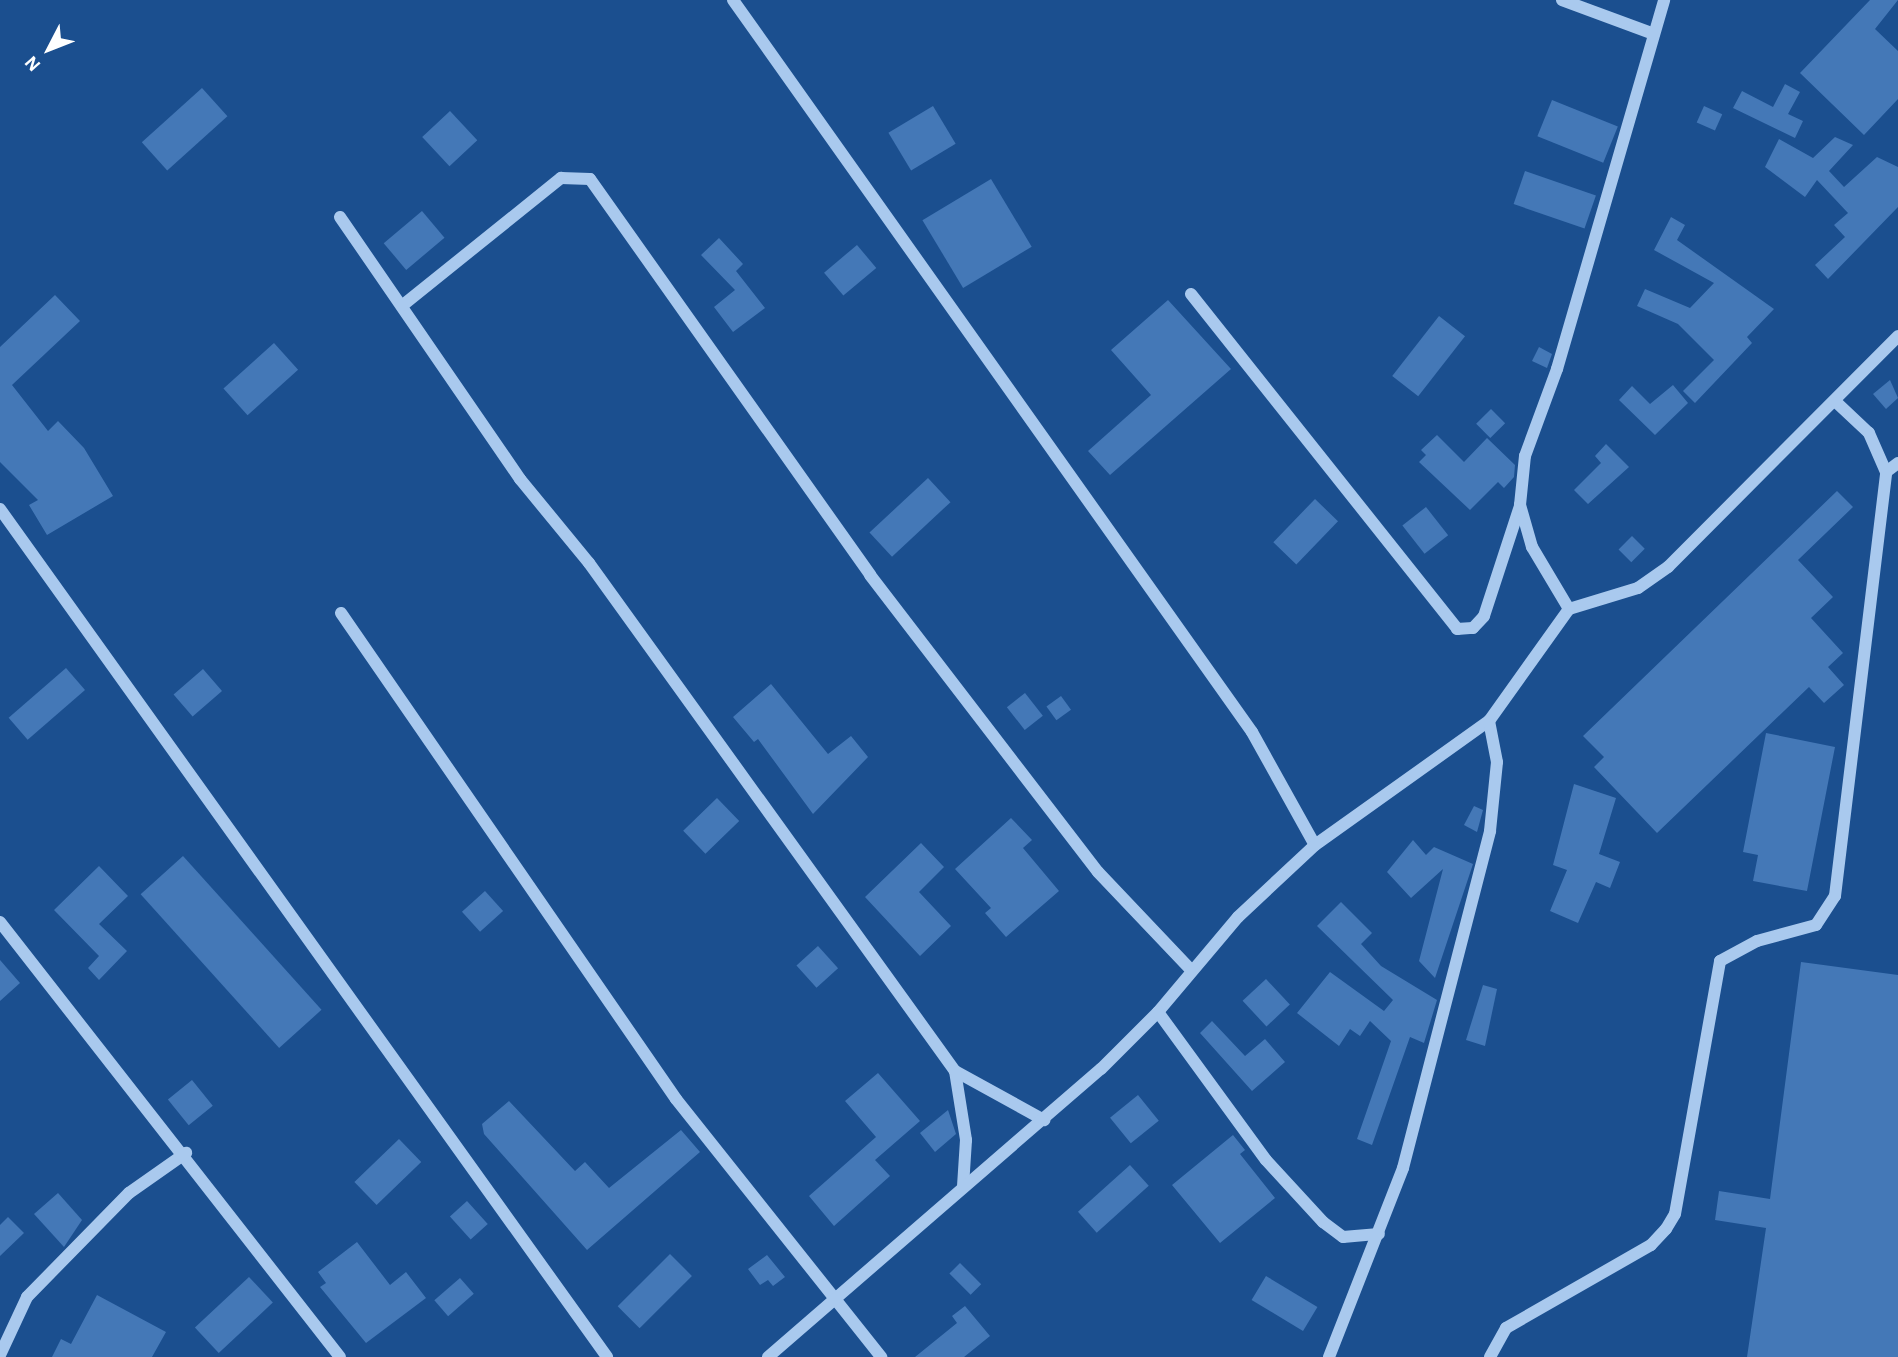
<!DOCTYPE html>
<style>
body{margin:0}
#map{position:relative;width:1898px;height:1357px;overflow:hidden;background:#1b4f8f;font-family:"Alegreya Sans",sans-serif}
div>[style]{position:absolute}
.building>*{inset:0;background:#4478b7;transform-origin:0 0}
.minor>*{height:12px;margin:-6px;padding:0 6px;transform-origin:6px;border-radius:6px;background:#a9c9ee}
span{translate:-50% -50%;white-space:nowrap;text-align:center;line-height:1.15;-webkit-text-stroke:6px #1b4f8f;paint-order:stroke}
.north{position:absolute;left:14px;top:14px;width:70px;height:70px;-webkit-text-stroke:5px #1b4f8f;paint-order:stroke;rotate:228deg;font-size:19px;font-weight:700;line-height:28px;text-align:center;color:#fff}
.north::after{content:'';display:block;margin:auto;width:24px;height:32px;background:#fff;clip-path:polygon(50% 0,100% 100%,50% 72%,0 100%)}
</style>
<div id="map">
<div class="building">
<div style="clip-path:polygon(1870px 0,1898px 0,1875px 29px,1898px 51px,1898px 99px,1864px 135px,1800px 73px)"></div>
<div style="clip-path:polygon(1785px 84px,1800px 92px,1788px 114px,1803px 121px,1795px 138px,1733px 108px,1742px 91px,1773px 107px)"></div>
<div style="left:202px;top:88px;width:38px;height:81px;rotate:48deg"></div>
<div style="left:1552px;top:100px;width:71px;height:39px;rotate:22deg"></div>
<div style="left:933px;top:106px;width:44px;height:52px;rotate:59deg"></div>
<div style="left:1704px;top:106px;width:20px;height:18px;rotate:24deg"></div>
<div style="left:450px;top:111px;width:40px;height:38px;rotate:47deg"></div>
<div style="clip-path:polygon(1835px 137px,1853px 145px,1829px 171px,1844px 187px,1877px 157px,1898px 167px,1898px 207px,1828px 279px,1815px 265px,1845px 237px,1834px 225px,1848px 213px,1817px 180px,1805px 197px,1765px 167px,1779px 139px,1813px 158px)"></div>
<div style="left:1525px;top:171px;width:75px;height:35px;rotate:19deg"></div>
<div style="left:991px;top:179px;width:79px;height:80px;rotate:59deg"></div>
<div style="left:422px;top:211px;width:35px;height:50px;rotate:50deg"></div>
<div style="clip-path:polygon(1671px 217px,1685px 225px,1677px 240px,1774px 309px,1747px 337px,1752px 343px,1695px 403px,1683px 391px,1714px 360px,1678px 324px,1637px 306px,1645px 289px,1690px 308px,1714px 283px,1654px 250px)"></div>
<div style="clip-path:polygon(719px 238px,743px 264px,736px 271px,765px 308px,733px 332px,714px 307px,735px 290px,701px 255px)"></div>
<div style="left:857px;top:245px;width:30px;height:43px;rotate:50deg"></div>
<div style="clip-path:polygon(55px 295px,80px 321px,12px 385px,48px 431px,58px 421px,84px 448px,113px 496px,47px 535px,29px 505px,38px 500px,0 462px,0 347px)"></div>
<div style="clip-path:polygon(1168px 300px,1231px 369px,1110px 475px,1088px 451px,1151px 395px,1111px 350px)"></div>
<div style="left:1439px;top:316px;width:33px;height:76px;rotate:38deg"></div>
<div style="left:274px;top:343px;width:36px;height:68px;rotate:48deg"></div>
<div style="clip-path:polygon(1539px 347px,1552px 354px,1547px 368px,1532px 361px)"></div>
<div style="clip-path:polygon(1890px 380px,1898px 398px,1886px 409px,1873px 394px)"></div>
<div style="clip-path:polygon(1673px 385px,1688px 403px,1655px 435px,1619px 400px,1632px 386px,1650px 404px)"></div>
<div style="left:1491px;top:409px;width:20px;height:21px;rotate:45deg"></div>
<div style="clip-path:polygon(1437px 435px,1464px 462px,1487px 438px,1515px 465px,1514px 477px,1504px 488px,1498px 482px,1470px 510px,1419px 462px,1426px 455px,1421px 450px)"></div>
<div style="clip-path:polygon(1606px 444px,1629px 467px,1588px 504px,1574px 490px,1601px 463px,1595px 456px)"></div>
<div style="left:928px;top:478px;width:33px;height:80px;rotate:47deg"></div>
<div style="clip-path:polygon(1837px 491px,1853px 507px,1798px 560px,1833px 597px,1811px 618px,1843px 653px,1828px 667px,1844px 685px,1824px 703px,1809px 687px,1657px 833px,1594px 767px,1604px 757px,1583px 736px)"></div>
<div style="left:1315px;top:499px;width:32px;height:60px;rotate:44deg"></div>
<div style="left:1426px;top:507px;width:36px;height:30px;rotate:52deg"></div>
<div style="left:1632px;top:536px;width:18px;height:19px;rotate:45deg"></div>
<div style="left:66px;top:668px;width:29px;height:76px;rotate:49deg"></div>
<div style="left:203px;top:669px;width:29px;height:39px;rotate:49deg"></div>
<div style="clip-path:polygon(771px 684px,828px 754px,851px 736px,868px 757px,813px 814px,758px 739px,754px 742px,733px 717px)"></div>
<div style="left:1025px;top:693px;width:29px;height:23px;rotate:52deg"></div>
<div style="left:1061px;top:696px;width:17px;height:18px;rotate:54deg"></div>
<div style="clip-path:polygon(1766px 733px,1835px 747px,1807px 891px,1753px 881px,1758px 855px,1743px 852px)"></div>
<div style="clip-path:polygon(1574px 784px,1616px 798px,1599px 854px,1620px 862px,1610px 888px,1596px 882px,1578px 923px,1550px 911px,1567px 870px,1553px 865px)"></div>
<div style="left:717px;top:798px;width:32px;height:47px;rotate:46deg"></div>
<div style="clip-path:polygon(1474px 806px,1483px 810px,1477px 832px,1464px 825px)"></div>
<div style="clip-path:polygon(1011px 818px,1032px 840px,1023px 848px,1059px 891px,1006px 937px,985px 913px,991px 908px,955px 869px)"></div>
<div style="clip-path:polygon(1413px 840px,1426px 855px,1434px 847px,1473px 864px,1435px 978px,1419px 961px,1443px 869px,1411px 898px,1387px 872px)"></div>
<div style="clip-path:polygon(921px 843px,944px 867px,919px 892px,951px 926px,920px 956px,865px 897px)"></div>
<div style="left:183px;top:856px;width:207px;height:57px;rotate:48deg"></div>
<div style="clip-path:polygon(99px 866px,128px 896px,99px 924px,127px 951px,99px 980px,88px 968px,99px 956px,54px 910px)"></div>
<div style="left:485px;top:891px;width:27px;height:31px;rotate:48deg"></div>
<div style="clip-path:polygon(1341px 902px,1372px 933px,1361px 944px,1381px 966px,1437px 1000px,1424px 1043px,1410px 1037px,1372px 1145px,1357px 1139px,1391px 1041px,1370px 1021px,1360px 1036px,1350px 1029px,1339px 1046px,1297px 1013px,1330px 972px,1384px 1011px,1393px 1000px,1317px 926px)"></div>
<div style="left:818px;top:946px;width:30px;height:29px;rotate:48deg"></div>
<div style="clip-path:polygon(0 960px,20px 983px,0 1001px)"></div>
<div style="clip-path:polygon(1801px 962px,1898px 975px,1898px 1357px,1747px 1357px,1766px 1228px,1715px 1220px,1719px 1191px,1770px 1199px)"></div>
<div style="left:1266px;top:979px;width:35px;height:32px;rotate:47deg"></div>
<div style="clip-path:polygon(1483px 985px,1497px 989px,1485px 1046px,1466px 1040px)"></div>
<div style="clip-path:polygon(1212px 1021px,1245px 1056px,1265px 1039px,1285px 1062px,1252px 1091px,1200px 1033px)"></div>
<div style="clip-path:polygon(878px 1073px,920px 1121px,875px 1160px,890px 1176px,834px 1226px,809px 1196px,876px 1137px,845px 1101px)"></div>
<div style="left:192px;top:1080px;width:33px;height:31px;rotate:51deg"></div>
<div style="left:1138px;top:1095px;width:33px;height:36px;rotate:51deg"></div>
<div style="clip-path:polygon(509px 1101px,575px 1171px,585px 1162px,609px 1188px,681px 1130px,700px 1152px,587px 1250px,484px 1134px,482px 1124px)"></div>
<div style="clip-path:polygon(948px 1110px,956px 1134px,935px 1152px,920px 1133px)"></div>
<div style="clip-path:polygon(1233px 1135px,1245px 1150px,1240px 1154px,1275px 1198px,1220px 1243px,1172px 1185px)"></div>
<div style="left:399px;top:1139px;width:32px;height:62px;rotate:46deg"></div>
<div style="left:1130px;top:1165px;width:28px;height:70px;rotate:48deg"></div>
<div style="clip-path:polygon(58px 1193px,82px 1220px,64px 1247px,34px 1214px)"></div>
<div style="left:467px;top:1201px;width:31px;height:23px;rotate:48deg"></div>
<div style="clip-path:polygon(8px 1217px,24px 1233px,0 1256px,0 1225px)"></div>
<div style="clip-path:polygon(357px 1242px,390px 1285px,406px 1272px,426px 1298px,366px 1343px,320px 1287px,326px 1283px,318px 1272px)"></div>
<div style="left:670px;top:1254px;width:31px;height:74px;rotate:45deg"></div>
<div style="clip-path:polygon(767px 1255px,785px 1277px,773px 1286px,768px 1280px,760px 1285px,748px 1269px)"></div>
<div style="left:960px;top:1263px;width:30px;height:15px;rotate:45deg"></div>
<div style="left:1266px;top:1276px;width:60px;height:28px;rotate:31deg"></div>
<div style="left:249px;top:1277px;width:35px;height:74px;rotate:47deg"></div>
<div style="left:460px;top:1278px;width:21px;height:34px;rotate:49deg"></div>
<div style="clip-path:polygon(97px 1295px,166px 1332px,152px 1357px,52px 1357px,61px 1339px,71px 1344px)"></div>
<div style="clip-path:polygon(965px 1306px,990px 1336px,964px 1357px,915px 1357px,957px 1323px,952px 1316px)"></div>
</div>
<div class="minor">
<div style="left:733px;top:0;width:897px;rotate:54.66deg"></div>
<div style="left:1252px;top:732px;width:129px;rotate:60.9deg"></div>
<div style="left:1562px;top:0;width:98px;rotate:20.3deg"></div>
<div style="left:340px;top:217px;width:318px;rotate:55.5deg"></div>
<div style="left:520px;top:479px;width:109px;rotate:50.6deg"></div>
<div style="left:589px;top:563px;width:626px;rotate:54.23deg"></div>
<div style="left:955px;top:1071px;width:102px;rotate:28.8deg"></div>
<div style="left:1191px;top:294px;width:428px;rotate:51.5deg"></div>
<div style="left:1457px;top:629px;width:16px;rotate:-4deg"></div>
<div style="left:1473px;top:628px;width:16px;rotate:-47deg"></div>
<div style="left:1484px;top:616px;width:116px;rotate:-71.9deg"></div>
<div style="left:403px;top:305px;width:203px;rotate:-38.8deg"></div>
<div style="left:561px;top:178px;width:29px;rotate:2deg"></div>
<div style="left:590px;top:179px;width:485px;rotate:54.7deg"></div>
<div style="left:870px;top:575px;width:374px;rotate:52.5deg"></div>
<div style="left:1098px;top:872px;width:134px;rotate:46.5deg"></div>
<div style="left:1886px;top:472px;width:15px;rotate:-37deg"></div>
<div style="left:0;top:509px;width:1043px;rotate:54.4deg"></div>
<div style="left:1569px;top:609px;width:72px;rotate:-16.9deg"></div>
<div style="left:1638px;top:588px;width:37px;rotate:-35deg"></div>
<div style="left:1668px;top:567px;width:326px;rotate:-45.1deg"></div>
<div style="left:341px;top:613px;width:590px;rotate:55.42deg"></div>
<div style="left:676px;top:1099px;width:330px;rotate:51.5deg"></div>
<div style="left:0;top:922px;width:552px;rotate:51.99deg"></div>
<div style="left:1158px;top:1012px;width:124px;rotate:-49.9deg"></div>
<div style="left:1238px;top:917px;width:105px;rotate:-43.1deg"></div>
<div style="left:1315px;top:845px;width:214px;rotate:-35.5deg"></div>
<div style="left:1489px;top:721px;width:138px;rotate:-54.5deg"></div>
<div style="left:1569px;top:609px;width:72px;rotate:-120.8deg"></div>
<div style="left:1532px;top:547px;width:44px;rotate:-105.9deg"></div>
<div style="left:1520px;top:505px;width:49px;rotate:-84.2deg"></div>
<div style="left:1525px;top:456px;width:93px;rotate:-69.8deg"></div>
<div style="left:1557px;top:369px;width:384px;rotate:-73.8deg"></div>
<div style="left:955px;top:1071px;width:70px;rotate:80.9deg"></div>
<div style="left:966px;top:1140px;width:47px;rotate:93.7deg"></div>
<div style="left:0;top:1355px;width:64px;rotate:-65deg"></div>
<div style="left:27px;top:1297px;width:146px;rotate:-45.6deg"></div>
<div style="left:129px;top:1193px;width:70px;rotate:-35.1deg"></div>
<div style="left:768px;top:1357px;width:440px;rotate:-40.9deg"></div>
<div style="left:1101px;top:1069px;width:81px;rotate:-45deg"></div>
<div style="left:1158px;top:1012px;width:183px;rotate:53.9deg"></div>
<div style="left:1266px;top:1160px;width:84px;rotate:47.4deg"></div>
<div style="left:1323px;top:1222px;width:25px;rotate:37deg"></div>
<div style="left:1343px;top:1237px;width:36px;rotate:-5deg"></div>
<div style="left:1329px;top:1357px;width:203px;rotate:-68.6deg"></div>
<div style="left:1403px;top:1168px;width:348px;rotate:-75.5deg"></div>
<div style="left:1490px;top:831px;width:69px;rotate:-84.2deg"></div>
<div style="left:1497px;top:762px;width:42px;rotate:-101deg"></div>
<div style="left:1490px;top:1357px;width:33px;rotate:-61deg"></div>
<div style="left:1506px;top:1328px;width:167px;rotate:-29.8deg"></div>
<div style="left:1651px;top:1245px;width:22px;rotate:-47deg"></div>
<div style="left:1666px;top:1229px;width:17px;rotate:-59deg"></div>
<div style="left:1675px;top:1214px;width:257px;rotate:-79.9deg"></div>
<div style="left:1720px;top:961px;width:42px;rotate:-28.4deg"></div>
<div style="left:1757px;top:941px;width:61px;rotate:-15.2deg"></div>
<div style="left:1816px;top:925px;width:35px;rotate:-57deg"></div>
<div style="left:1835px;top:896px;width:427px;rotate:-83.1deg"></div>
<div style="left:1886px;top:472px;width:43px;rotate:-113.6deg"></div>
<div style="left:1869px;top:433px;width:44px;rotate:-136.8deg"></div>
</div>
<div class="north">N</div>
</div>
